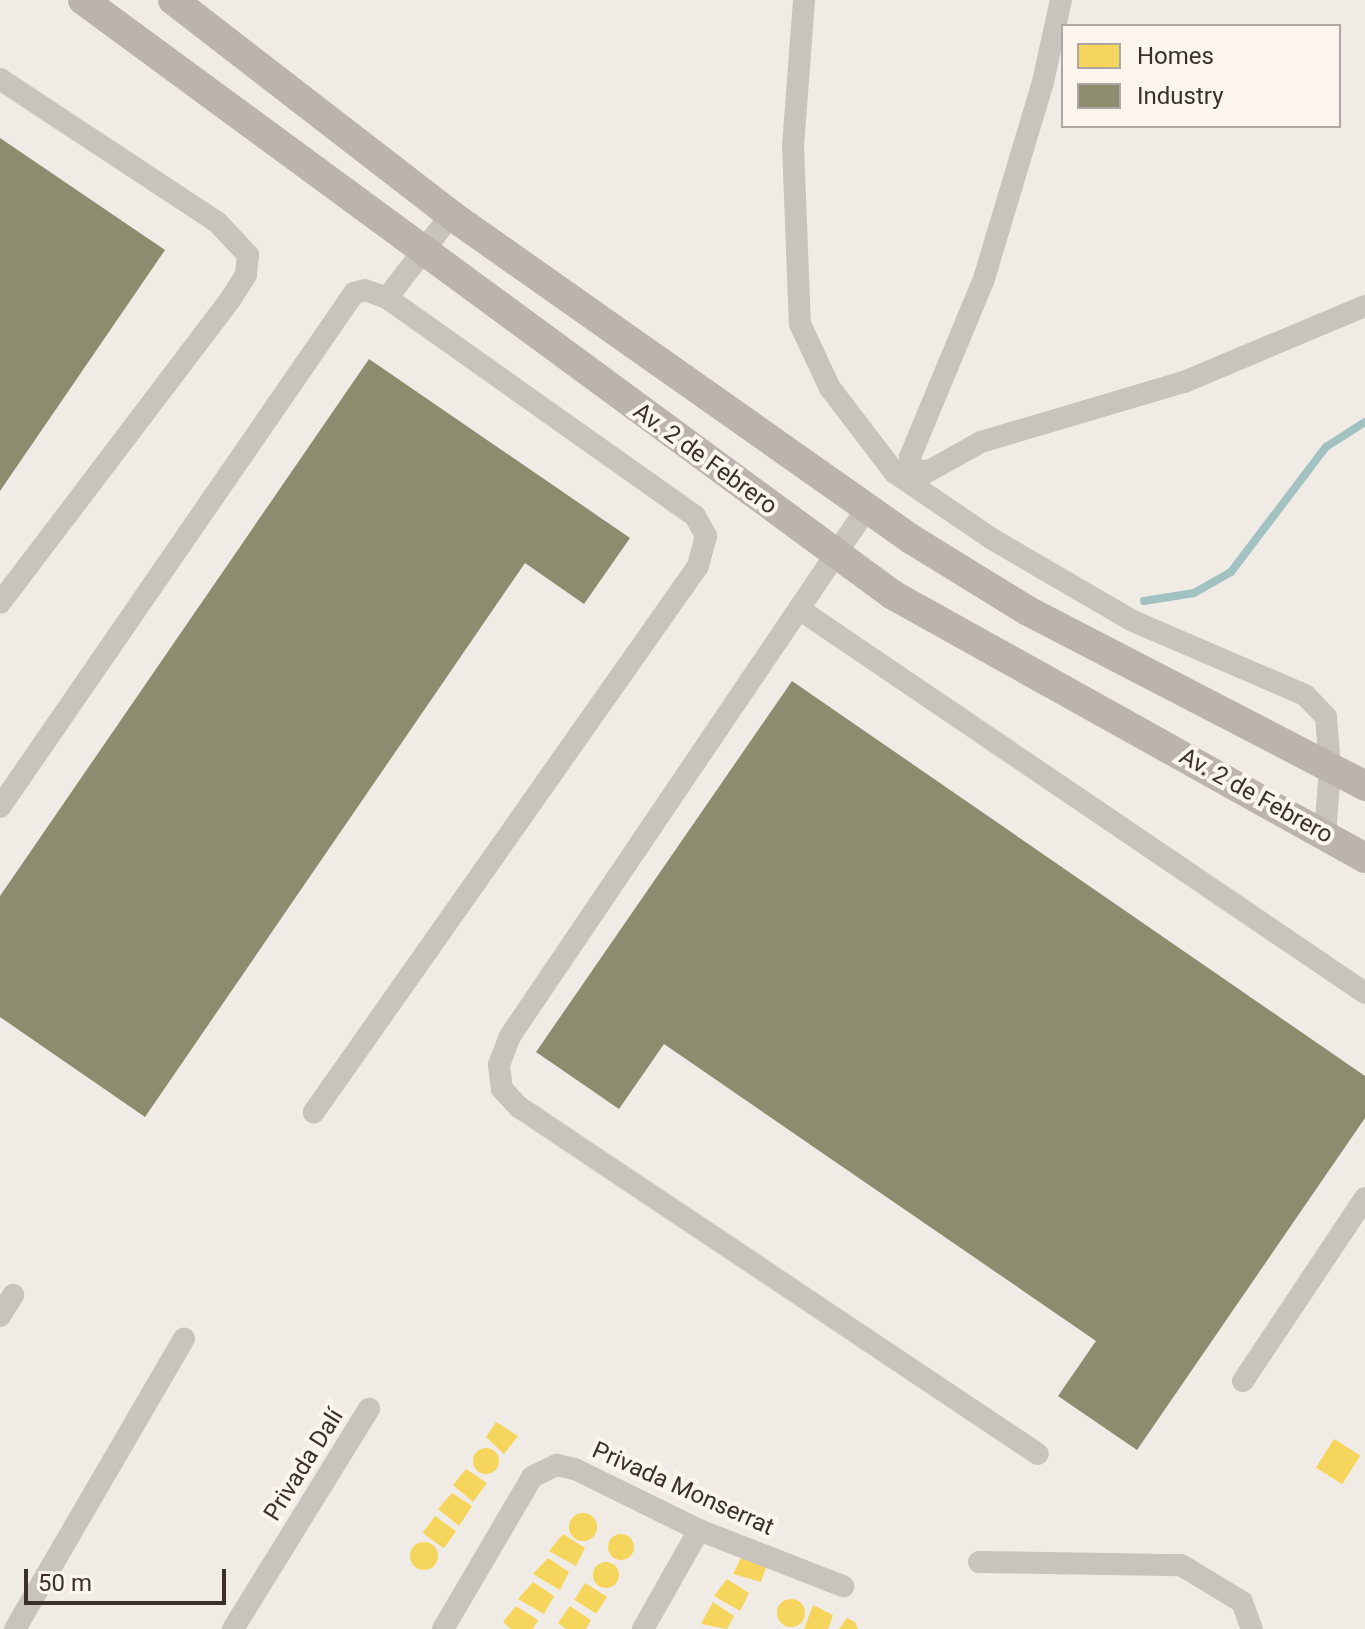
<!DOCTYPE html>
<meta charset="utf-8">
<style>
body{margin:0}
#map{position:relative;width:1365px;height:1629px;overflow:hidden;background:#f0ebe5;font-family:Roboto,sans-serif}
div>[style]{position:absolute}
.homes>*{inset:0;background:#f6d55c;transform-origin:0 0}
.round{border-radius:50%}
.industry>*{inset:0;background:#8c8c6e}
.stream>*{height:8px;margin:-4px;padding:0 4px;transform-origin:4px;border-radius:4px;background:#a1c2c1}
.minor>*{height:22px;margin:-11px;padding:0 11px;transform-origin:11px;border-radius:11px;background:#c9c3be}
.secondary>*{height:30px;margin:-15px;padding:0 15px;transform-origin:15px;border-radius:15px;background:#bab3ae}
span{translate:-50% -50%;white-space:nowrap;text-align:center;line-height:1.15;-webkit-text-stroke:8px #fbf5ee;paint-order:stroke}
.street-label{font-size:24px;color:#3b302b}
.legend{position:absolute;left:1061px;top:24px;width:280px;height:104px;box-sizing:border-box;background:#fbf5ee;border:2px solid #aea6a0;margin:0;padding:10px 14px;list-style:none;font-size:24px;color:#3b302b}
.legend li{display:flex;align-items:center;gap:16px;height:40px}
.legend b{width:40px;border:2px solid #aea6a0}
.scale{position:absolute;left:24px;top:1569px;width:202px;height:36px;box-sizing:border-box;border:4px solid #3b302b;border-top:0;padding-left:10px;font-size:24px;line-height:28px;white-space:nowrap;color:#3b302b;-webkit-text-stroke:6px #fbf5ee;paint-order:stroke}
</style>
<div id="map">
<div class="homes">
<div style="clip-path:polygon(496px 1422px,518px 1436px,504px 1454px,486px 1437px)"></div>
<div style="left:1334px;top:1439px;width:31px;height:34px;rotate:32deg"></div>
<div class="round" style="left:473px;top:1448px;width:26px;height:26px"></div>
<div style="clip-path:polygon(466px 1469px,487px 1483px,473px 1502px,453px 1485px)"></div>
<div style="clip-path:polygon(452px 1493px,472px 1506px,459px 1526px,438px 1509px)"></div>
<div class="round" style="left:569px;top:1513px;width:28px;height:28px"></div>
<div style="left:435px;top:1516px;width:26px;height:21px;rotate:36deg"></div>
<div style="clip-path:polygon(563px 1534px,585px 1548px,576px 1566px,549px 1551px)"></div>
<div class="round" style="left:608px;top:1534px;width:26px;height:26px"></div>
<div class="round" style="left:410px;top:1542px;width:28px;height:28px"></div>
<div style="clip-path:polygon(743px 1554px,767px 1564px,761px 1582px,733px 1574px)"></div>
<div style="clip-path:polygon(548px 1558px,569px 1572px,560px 1590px,533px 1574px)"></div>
<div class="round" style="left:593px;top:1562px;width:26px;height:26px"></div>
<div style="clip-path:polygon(727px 1579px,749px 1593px,740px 1611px,714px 1596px)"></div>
<div style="clip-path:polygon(533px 1582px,554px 1596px,544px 1614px,518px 1599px)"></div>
<div style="left:585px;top:1583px;width:26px;height:20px;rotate:32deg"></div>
<div class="round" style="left:777px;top:1599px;width:28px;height:28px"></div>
<div style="clip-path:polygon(713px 1602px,734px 1616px,727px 1629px,701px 1624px)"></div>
<div style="clip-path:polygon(813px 1605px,833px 1615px,828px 1629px,804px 1629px)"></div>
<div style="clip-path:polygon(516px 1606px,538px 1620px,533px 1629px,511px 1629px,503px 1622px)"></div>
<div style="clip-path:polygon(570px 1606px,591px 1620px,586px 1629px,566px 1629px,558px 1623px)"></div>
<div style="clip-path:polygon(847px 1618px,855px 1622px,858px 1629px,839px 1629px)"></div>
</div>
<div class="industry">
<div style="clip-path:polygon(0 138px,165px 250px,0 491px)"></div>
<div style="clip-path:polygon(369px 359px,630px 538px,584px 604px,525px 563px,145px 1117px,0 1017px,0 896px)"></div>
<div style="clip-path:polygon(792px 681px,1365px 1076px,1365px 1118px,1137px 1450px,1058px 1396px,1096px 1341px,664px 1044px,619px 1109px,536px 1052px)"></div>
</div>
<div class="stream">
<div style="left:1144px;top:601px;width:51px;rotate:-9.1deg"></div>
<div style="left:1194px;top:593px;width:43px;rotate:-29.6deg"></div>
<div style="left:1231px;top:572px;width:157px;rotate:-52.8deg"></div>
<div style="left:1326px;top:447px;width:46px;rotate:-32.7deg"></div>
</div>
<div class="minor">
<div style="left:804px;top:0;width:145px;rotate:94.3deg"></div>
<div style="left:793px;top:145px;width:179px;rotate:87.8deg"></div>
<div style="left:800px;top:324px;width:71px;rotate:64.9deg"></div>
<div style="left:830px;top:388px;width:107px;rotate:52.6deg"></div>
<div style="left:895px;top:473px;width:117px;rotate:34.2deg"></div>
<div style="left:992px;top:539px;width:163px;rotate:30.2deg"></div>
<div style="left:1133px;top:621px;width:187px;rotate:23.3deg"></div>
<div style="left:1305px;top:695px;width:30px;rotate:46deg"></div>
<div style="left:1326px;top:717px;width:51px;rotate:85.5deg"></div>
<div style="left:1330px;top:768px;width:67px;rotate:94.3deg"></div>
<div style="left:1061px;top:0;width:84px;rotate:102.4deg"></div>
<div style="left:1043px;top:82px;width:206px;rotate:106.7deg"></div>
<div style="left:984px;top:279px;width:193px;rotate:112.6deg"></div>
<div style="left:910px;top:457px;width:11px;rotate:85deg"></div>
<div style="left:911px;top:468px;width:16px;rotate:14deg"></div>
<div style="left:927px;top:472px;width:62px;rotate:-29.1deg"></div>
<div style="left:981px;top:442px;width:212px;rotate:-16.5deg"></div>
<div style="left:1184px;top:382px;width:196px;rotate:-22.8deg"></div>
<div style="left:0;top:79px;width:261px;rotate:33.4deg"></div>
<div style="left:218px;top:223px;width:44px;rotate:46.8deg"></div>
<div style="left:248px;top:255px;width:20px;rotate:96deg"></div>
<div style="left:246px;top:275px;width:30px;rotate:123deg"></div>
<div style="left:230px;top:300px;width:380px;rotate:127.2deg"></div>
<div style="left:387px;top:298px;width:105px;rotate:-52.4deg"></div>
<div style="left:867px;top:508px;width:637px;rotate:124.06deg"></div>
<div style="left:510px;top:1036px;width:31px;rotate:111deg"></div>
<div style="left:499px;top:1065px;width:24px;rotate:83deg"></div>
<div style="left:502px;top:1089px;width:25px;rotate:47deg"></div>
<div style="left:519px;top:1107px;width:624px;rotate:33.77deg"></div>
<div style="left:799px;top:609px;width:684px;rotate:34.15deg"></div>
<div style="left:0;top:807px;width:624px;rotate:-55.44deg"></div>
<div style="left:354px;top:293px;width:11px;rotate:-15deg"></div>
<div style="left:365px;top:290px;width:23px;rotate:20deg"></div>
<div style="left:387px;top:298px;width:377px;rotate:35.3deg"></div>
<div style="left:695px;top:516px;width:23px;rotate:61deg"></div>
<div style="left:706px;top:536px;width:31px;rotate:105deg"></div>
<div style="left:698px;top:566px;width:668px;rotate:125.12deg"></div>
<div style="left:0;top:1316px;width:25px;rotate:-58deg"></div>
<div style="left:1243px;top:1381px;width:220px;rotate:-56.3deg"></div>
<div style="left:979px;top:1562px;width:202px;rotate:0.9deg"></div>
<div style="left:1181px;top:1565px;width:71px;rotate:31.2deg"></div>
<div style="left:1242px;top:1602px;width:29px;rotate:70deg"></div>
<div style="left:15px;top:1629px;width:336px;rotate:-59.8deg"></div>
<div style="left:233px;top:1629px;width:259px;rotate:-58.3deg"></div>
<div style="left:443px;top:1629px;width:176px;rotate:-59.6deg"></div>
<div style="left:532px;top:1477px;width:28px;rotate:-26deg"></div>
<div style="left:557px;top:1465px;width:18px;rotate:13deg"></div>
<div style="left:575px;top:1469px;width:138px;rotate:26.2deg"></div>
<div style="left:699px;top:1530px;width:155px;rotate:21.3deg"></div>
<div style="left:643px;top:1629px;width:114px;rotate:-60.5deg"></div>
</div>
<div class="secondary">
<div style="left:83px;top:0;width:1005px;rotate:36.3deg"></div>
<div style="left:893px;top:595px;width:540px;rotate:29.13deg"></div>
<div style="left:173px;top:0;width:351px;rotate:37.7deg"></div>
<div style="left:451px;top:215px;width:563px;rotate:35.16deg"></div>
<div style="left:911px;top:539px;width:137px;rotate:31.6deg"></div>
<div style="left:1028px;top:611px;width:380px;rotate:27.4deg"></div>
</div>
<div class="street-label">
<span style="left:705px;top:459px;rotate:36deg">Av. 2 de Febrero</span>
<span style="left:1256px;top:796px;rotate:29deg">Av. 2 de Febrero</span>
<span style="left:304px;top:1465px;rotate:-58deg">Privada Dalí</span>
<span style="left:683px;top:1489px;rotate:24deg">Privada Monserrat</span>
</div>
<ul class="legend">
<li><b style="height:22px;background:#f6d55c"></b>Homes</li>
<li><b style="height:22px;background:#8c8c6e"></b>Industry</li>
</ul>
<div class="scale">50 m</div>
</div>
